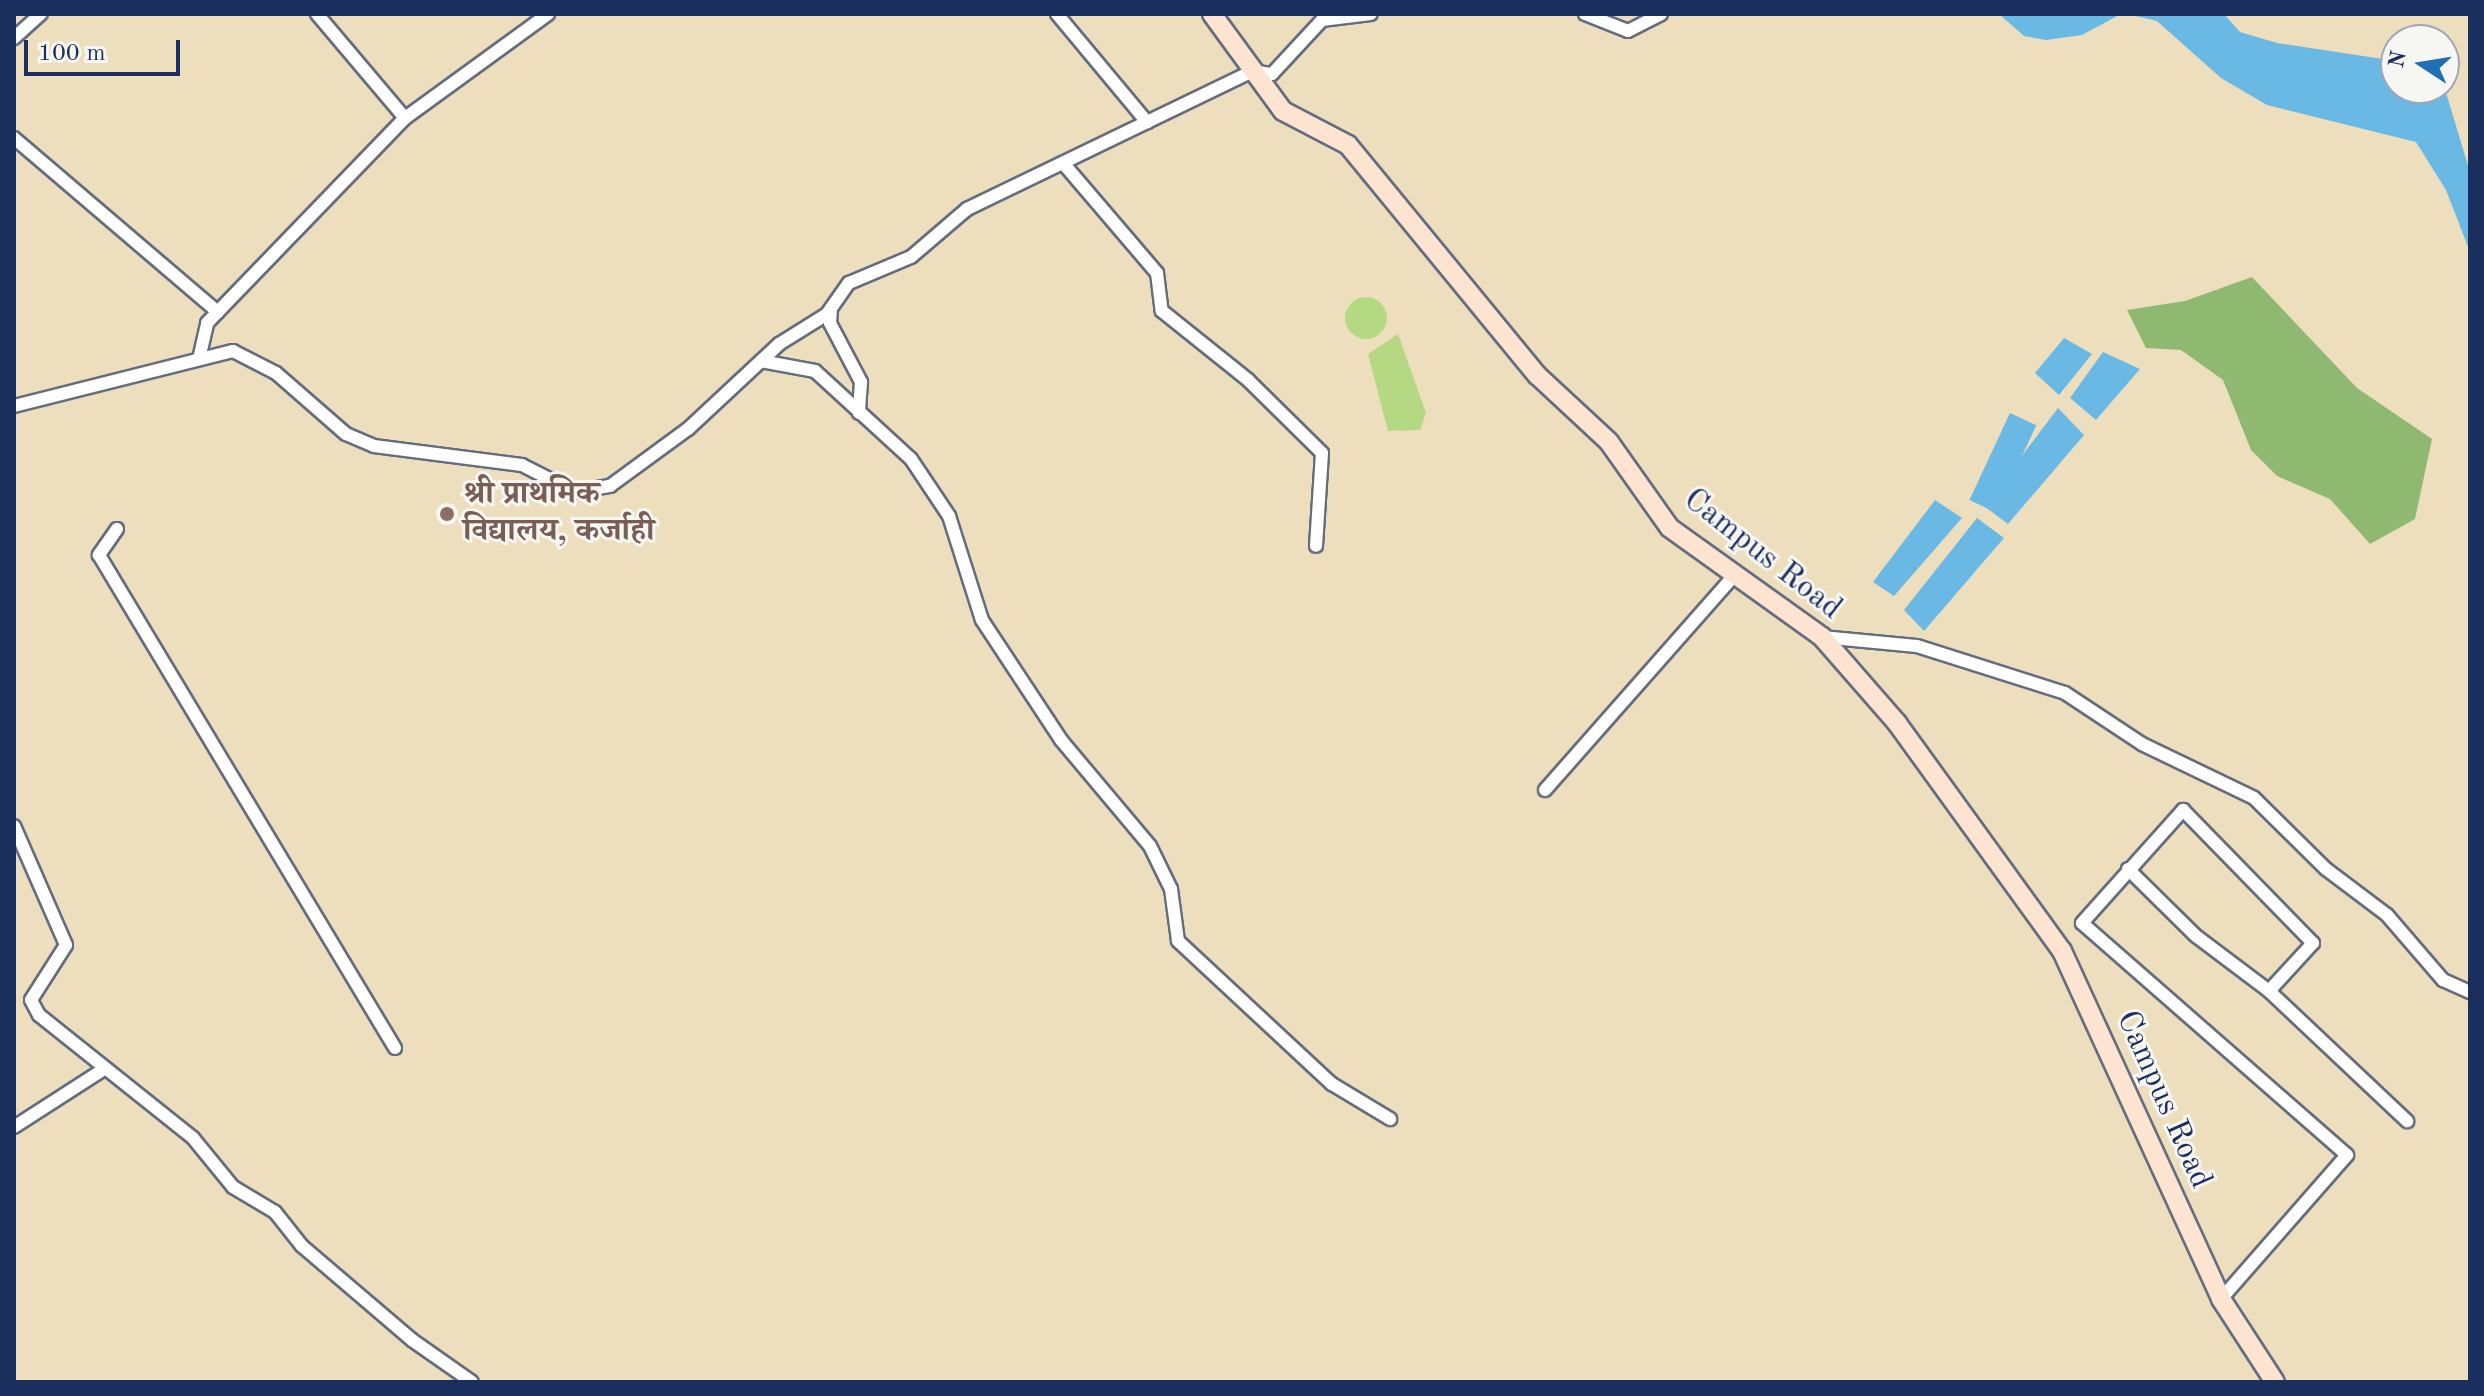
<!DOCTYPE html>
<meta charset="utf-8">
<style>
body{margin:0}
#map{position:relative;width:2484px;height:1396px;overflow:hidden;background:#eddfbd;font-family:"Old Standard TT","Noto Serif Devanagari",serif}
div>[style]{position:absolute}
.green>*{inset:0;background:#b4d982}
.round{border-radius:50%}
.forest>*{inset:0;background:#8fb970}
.water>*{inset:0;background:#6ab8e4;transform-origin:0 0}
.roads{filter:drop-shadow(2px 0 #646d7f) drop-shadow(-2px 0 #646d7f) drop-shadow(0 2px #646d7f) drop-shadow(0 -2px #646d7f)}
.street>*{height:12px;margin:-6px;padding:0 6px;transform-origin:6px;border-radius:6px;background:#fff}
.secondary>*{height:18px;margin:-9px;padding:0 9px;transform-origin:9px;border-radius:9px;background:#fde4d1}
.dots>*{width:22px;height:22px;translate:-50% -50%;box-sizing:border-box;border:4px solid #f6f6f2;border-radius:50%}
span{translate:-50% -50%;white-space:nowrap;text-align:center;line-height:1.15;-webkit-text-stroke:6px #f6f6f2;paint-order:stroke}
.education-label{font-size:32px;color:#785e54;font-weight:700}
.left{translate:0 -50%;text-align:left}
.street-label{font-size:32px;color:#1b2f5e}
.frame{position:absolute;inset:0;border:16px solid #1b2f5e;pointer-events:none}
.north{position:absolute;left:2380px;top:24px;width:80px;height:80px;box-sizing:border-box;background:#f6f6f2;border:2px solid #9ea6b7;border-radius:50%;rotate:282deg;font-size:22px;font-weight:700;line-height:32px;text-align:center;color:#1b2f5e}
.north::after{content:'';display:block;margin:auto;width:28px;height:36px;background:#1f6fb2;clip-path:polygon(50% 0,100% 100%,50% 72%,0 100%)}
.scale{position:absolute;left:24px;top:40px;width:156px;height:36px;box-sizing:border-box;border:4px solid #1b2f5e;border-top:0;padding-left:10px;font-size:24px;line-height:28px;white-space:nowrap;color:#1b2f5e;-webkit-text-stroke:6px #f6f6f2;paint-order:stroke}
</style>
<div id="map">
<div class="green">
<div class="round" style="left:1345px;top:297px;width:42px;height:42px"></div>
<div style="clip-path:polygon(1398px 334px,1426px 413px,1420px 430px,1388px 431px,1368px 354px)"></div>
</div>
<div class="forest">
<div style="clip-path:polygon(2252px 277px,2357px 388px,2432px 439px,2415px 519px,2370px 544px,2330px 499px,2277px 476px,2251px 450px,2223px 380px,2181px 350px,2146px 348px,2127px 310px,2185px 301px)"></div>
</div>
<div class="water">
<div style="clip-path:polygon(1999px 14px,2121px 14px,2082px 35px,2046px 40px,2024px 36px)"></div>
<div style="clip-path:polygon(2127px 14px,2224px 14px,2240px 32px,2277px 43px,2396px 61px,2396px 88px,2444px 86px,2470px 172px,2470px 252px,2446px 190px,2416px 142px,2267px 105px,2221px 78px,2157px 21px)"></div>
<div style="clip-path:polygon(2064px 338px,2092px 354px,2059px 395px,2035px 373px)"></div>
<div style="clip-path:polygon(2103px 352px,2140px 369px,2096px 420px,2070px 398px)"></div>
<div style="clip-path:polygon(2058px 408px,2084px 435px,2008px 524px,1984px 506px)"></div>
<div style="left:2010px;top:413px;width:29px;height:96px;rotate:25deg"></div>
<div style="clip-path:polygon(1935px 500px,1962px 518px,1894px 596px,1873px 582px)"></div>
<div style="clip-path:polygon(1977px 518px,2004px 538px,1924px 631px,1904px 610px)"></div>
</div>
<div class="roads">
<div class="street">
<div style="left:317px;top:14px;width:136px;rotate:49.8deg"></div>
<div style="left:1057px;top:14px;width:141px;rotate:50.2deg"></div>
<div style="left:1585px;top:14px;width:46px;rotate:21.6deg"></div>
<div style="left:1628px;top:31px;width:37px;rotate:-27deg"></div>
<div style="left:14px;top:38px;width:36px;rotate:-42deg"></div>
<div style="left:14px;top:138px;width:268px;rotate:40.5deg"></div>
<div style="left:1063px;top:163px;width:145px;rotate:49.5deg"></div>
<div style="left:1157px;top:273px;width:38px;rotate:83deg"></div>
<div style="left:1162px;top:311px;width:110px;rotate:38.7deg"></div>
<div style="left:1248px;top:380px;width:104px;rotate:44.6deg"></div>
<div style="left:1322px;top:453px;width:93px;rotate:93.7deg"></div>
<div style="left:831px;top:309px;width:14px;rotate:94deg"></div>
<div style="left:830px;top:323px;width:67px;rotate:62.3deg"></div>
<div style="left:861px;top:382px;width:31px;rotate:94deg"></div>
<div style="left:199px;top:359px;width:37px;rotate:-77deg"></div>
<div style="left:207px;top:323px;width:285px;rotate:-46deg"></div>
<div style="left:405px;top:118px;width:177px;rotate:-36deg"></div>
<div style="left:761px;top:361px;width:55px;rotate:10.5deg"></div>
<div style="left:815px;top:371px;width:130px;rotate:42.5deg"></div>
<div style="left:911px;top:459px;width:69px;rotate:56.3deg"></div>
<div style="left:949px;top:516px;width:109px;rotate:72.4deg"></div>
<div style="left:982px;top:620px;width:144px;rotate:56.6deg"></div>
<div style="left:1061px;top:740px;width:138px;rotate:50deg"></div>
<div style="left:1150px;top:846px;width:48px;rotate:64deg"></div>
<div style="left:1171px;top:889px;width:52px;rotate:82.3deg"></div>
<div style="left:1178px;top:941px;width:210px;rotate:42.9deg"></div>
<div style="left:1332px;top:1084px;width:68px;rotate:31.1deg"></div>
<div style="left:14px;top:406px;width:226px;rotate:-14.1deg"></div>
<div style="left:233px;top:351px;width:48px;rotate:27.1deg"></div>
<div style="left:276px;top:373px;width:93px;rotate:41.1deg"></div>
<div style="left:346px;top:434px;width:30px;rotate:23deg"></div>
<div style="left:374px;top:446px;width:149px;rotate:7.3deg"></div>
<div style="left:522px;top:465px;width:59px;rotate:27deg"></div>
<div style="left:575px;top:492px;width:36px;rotate:-10deg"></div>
<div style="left:610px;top:486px;width:97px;rotate:-36.2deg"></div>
<div style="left:688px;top:429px;width:125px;rotate:-43deg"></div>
<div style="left:779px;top:344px;width:57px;rotate:-32deg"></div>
<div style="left:827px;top:314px;width:38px;rotate:-55deg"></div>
<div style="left:849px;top:283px;width:67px;rotate:-22.8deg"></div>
<div style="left:911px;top:257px;width:74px;rotate:-40.6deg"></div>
<div style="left:967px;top:209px;width:317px;rotate:-25.8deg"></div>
<div style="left:1252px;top:71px;width:20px;rotate:9deg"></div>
<div style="left:1272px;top:74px;width:74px;rotate:-47.2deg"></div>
<div style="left:1322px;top:20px;width:49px;rotate:-7deg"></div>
<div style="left:117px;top:529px;width:32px;rotate:125deg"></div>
<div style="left:99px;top:555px;width:575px;rotate:59.02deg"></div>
<div style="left:1822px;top:637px;width:95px;rotate:5.4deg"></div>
<div style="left:1917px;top:646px;width:155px;rotate:17.6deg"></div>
<div style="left:2065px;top:693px;width:92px;rotate:33.5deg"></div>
<div style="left:2142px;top:744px;width:124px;rotate:25.7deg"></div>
<div style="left:2254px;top:798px;width:101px;rotate:44.6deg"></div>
<div style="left:2326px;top:869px;width:76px;rotate:37deg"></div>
<div style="left:2387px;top:915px;width:86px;rotate:49.3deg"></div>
<div style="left:2443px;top:980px;width:30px;rotate:24deg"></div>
<div style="left:1545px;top:790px;width:284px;rotate:-48.6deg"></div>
<div style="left:14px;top:826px;width:130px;rotate:66.4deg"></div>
<div style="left:66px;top:945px;width:65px;rotate:122.5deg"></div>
<div style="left:31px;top:1000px;width:17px;rotate:62deg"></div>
<div style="left:39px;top:1015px;width:197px;rotate:38.6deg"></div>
<div style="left:193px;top:1138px;width:63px;rotate:50.8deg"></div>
<div style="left:233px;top:1187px;width:49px;rotate:30.8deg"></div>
<div style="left:275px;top:1212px;width:43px;rotate:51.5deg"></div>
<div style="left:302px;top:1246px;width:145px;rotate:40.5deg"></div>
<div style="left:412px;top:1340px;width:73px;rotate:35deg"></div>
<div style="left:2128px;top:869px;width:95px;rotate:44.6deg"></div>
<div style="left:2196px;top:936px;width:91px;rotate:37deg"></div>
<div style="left:14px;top:1127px;width:103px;rotate:-32.8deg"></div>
<div style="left:2221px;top:1299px;width:191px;rotate:-48.8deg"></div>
<div style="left:2347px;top:1155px;width:352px;rotate:-138.8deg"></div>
<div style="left:2082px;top:923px;width:152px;rotate:-48.2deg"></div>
<div style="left:2183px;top:810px;width:186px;rotate:45.7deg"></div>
<div style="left:2313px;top:943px;width:65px;rotate:132.5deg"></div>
<div style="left:2269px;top:991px;width:190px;rotate:43.3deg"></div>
</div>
<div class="secondary">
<div style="left:1212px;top:14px;width:120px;rotate:53.8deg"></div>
<div style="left:1283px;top:111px;width:73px;rotate:27.6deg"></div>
<div style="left:1348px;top:145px;width:298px;rotate:50.6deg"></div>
<div style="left:1537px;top:375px;width:98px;rotate:42.9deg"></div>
<div style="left:1609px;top:442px;width:105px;rotate:54.7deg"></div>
<div style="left:1670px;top:528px;width:187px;rotate:35.6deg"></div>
<div style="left:1822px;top:637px;width:114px;rotate:48.9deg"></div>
<div style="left:1897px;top:723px;width:281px;rotate:54.1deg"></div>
<div style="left:2062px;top:951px;width:383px;rotate:65.4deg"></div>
<div style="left:2221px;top:1299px;width:99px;rotate:57deg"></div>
</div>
</div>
<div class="dots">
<div style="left:447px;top:514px;background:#8d6e63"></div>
</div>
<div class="education-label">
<span class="left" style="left:463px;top:514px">श्री प्राथमिक<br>विद्यालय, कर्जाही</span>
</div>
<div class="street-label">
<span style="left:1762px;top:555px;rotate:38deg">Campus Road</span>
<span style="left:2163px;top:1100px;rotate:66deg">Campus Road</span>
</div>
<div class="frame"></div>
<div class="north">N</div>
<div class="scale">100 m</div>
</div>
